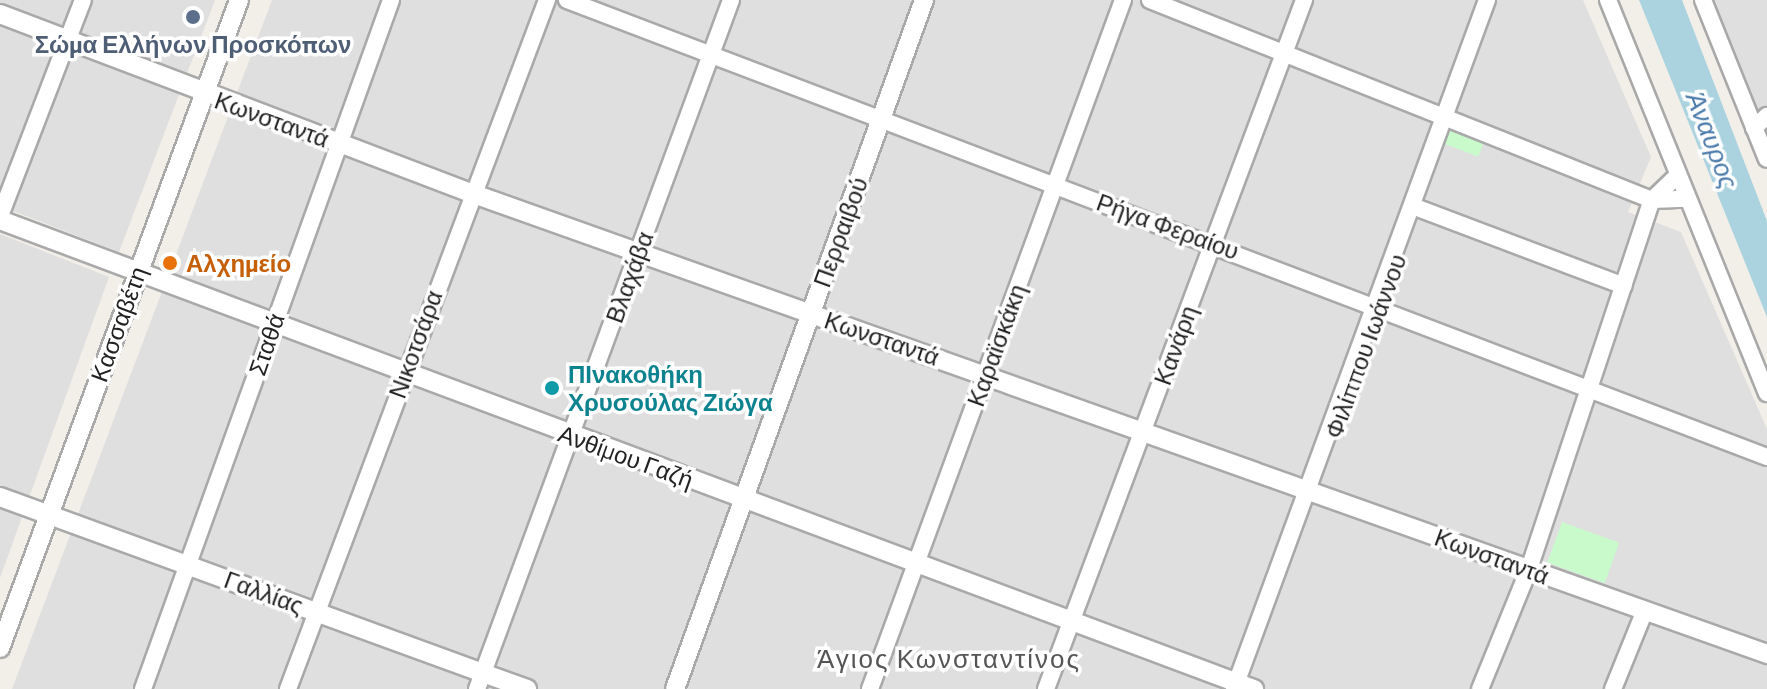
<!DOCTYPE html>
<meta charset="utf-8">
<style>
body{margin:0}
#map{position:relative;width:1767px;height:689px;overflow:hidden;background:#f2efe9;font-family:Barlow,sans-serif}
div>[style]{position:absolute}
.residential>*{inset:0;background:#e0dfdf}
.park>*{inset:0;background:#c8facc;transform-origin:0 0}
.water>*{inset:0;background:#aad3df}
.roads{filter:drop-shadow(2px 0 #a9a9a9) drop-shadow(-2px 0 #a9a9a9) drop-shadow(0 2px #a9a9a9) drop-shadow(0 -2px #a9a9a9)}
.minor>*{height:16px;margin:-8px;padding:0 8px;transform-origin:8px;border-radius:8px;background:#fff}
.tertiary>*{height:18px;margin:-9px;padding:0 9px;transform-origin:9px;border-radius:9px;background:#fff}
.dots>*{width:22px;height:22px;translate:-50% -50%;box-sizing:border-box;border:4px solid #fff;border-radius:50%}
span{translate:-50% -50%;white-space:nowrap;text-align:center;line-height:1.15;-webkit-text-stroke:7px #fff;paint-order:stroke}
.service-label{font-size:24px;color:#4e5e75;font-weight:700}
.street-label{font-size:24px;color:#222}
.food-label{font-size:24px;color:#c56008;font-weight:700}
.left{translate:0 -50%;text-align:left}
.culture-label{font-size:24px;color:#0d838f;font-weight:700}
.water-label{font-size:26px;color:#4a7aab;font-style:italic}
.neighbourhood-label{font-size:26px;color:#555;letter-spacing:2px}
</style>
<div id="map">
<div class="residential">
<div style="clip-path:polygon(0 0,215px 0,119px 252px,0 206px)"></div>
<div style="clip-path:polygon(272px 0,1583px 0,1651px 157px,1628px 212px,1681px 232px,1767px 429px,1767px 689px,12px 689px)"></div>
<div style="clip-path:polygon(1712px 0,1767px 0,1767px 141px,1748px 94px)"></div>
<div style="clip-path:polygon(0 234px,109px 277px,0 578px)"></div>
</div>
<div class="park">
<div style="left:1451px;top:127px;width:36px;height:18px;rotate:21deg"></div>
<div style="left:1562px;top:522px;width:61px;height:43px;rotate:20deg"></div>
</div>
<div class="water">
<div style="clip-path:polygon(1639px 0,1682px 0,1767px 221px,1767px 317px)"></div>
</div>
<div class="roads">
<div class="minor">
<div style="left:567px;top:0;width:1284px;rotate:20.85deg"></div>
<div style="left:1150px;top:0;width:540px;rotate:21.72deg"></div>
<div style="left:1652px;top:200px;width:33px;rotate:-2deg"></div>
<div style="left:1608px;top:0;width:424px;rotate:68deg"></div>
<div style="left:1703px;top:0;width:171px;rotate:68.1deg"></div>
<div style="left:1754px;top:128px;width:18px;rotate:-43deg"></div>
<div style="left:1415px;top:207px;width:223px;rotate:20.7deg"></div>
<div style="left:0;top:216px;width:231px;rotate:-69deg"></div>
<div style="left:143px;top:689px;width:732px;rotate:-70.2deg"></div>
<div style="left:288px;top:689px;width:736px;rotate:-69.4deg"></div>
<div style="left:477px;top:689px;width:734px;rotate:-69.76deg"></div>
<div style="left:870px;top:689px;width:734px;rotate:-69.84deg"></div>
<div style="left:1046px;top:689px;width:736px;rotate:-69.47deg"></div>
<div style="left:1234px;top:689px;width:734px;rotate:-69.84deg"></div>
<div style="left:1480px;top:689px;width:130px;rotate:-67.8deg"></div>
<div style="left:1529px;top:569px;width:389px;rotate:-71.6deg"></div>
<div style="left:1652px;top:200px;width:33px;rotate:-44deg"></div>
<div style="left:1613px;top:689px;width:85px;rotate:-67.9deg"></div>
</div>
<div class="tertiary">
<div style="left:0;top:14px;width:504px;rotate:20.81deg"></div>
<div style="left:471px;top:193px;width:1376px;rotate:19.58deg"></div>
<div style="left:0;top:220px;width:1339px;rotate:20.51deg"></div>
<div style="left:0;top:497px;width:561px;rotate:20.02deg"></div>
<div style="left:0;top:648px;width:691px;rotate:-69.75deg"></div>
<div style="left:675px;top:689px;width:733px;rotate:-70.13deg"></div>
</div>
</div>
<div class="dots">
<div style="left:193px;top:17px;background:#5c6f8a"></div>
<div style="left:170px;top:263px;background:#e8710a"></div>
<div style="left:552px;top:388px;background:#0f9aa8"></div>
</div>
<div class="service-label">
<span style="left:193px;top:44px">Σώμα Ελλήνων Προσκόπων</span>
</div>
<div class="street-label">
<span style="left:272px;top:119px;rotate:20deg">Κωνσταντά</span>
<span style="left:1168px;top:226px;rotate:20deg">Ρήγα Φεραίου</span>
<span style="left:840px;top:232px;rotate:-70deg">Περραιβού</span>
<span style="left:629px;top:277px;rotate:-70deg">Βλαχάβα</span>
<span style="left:118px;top:324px;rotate:-70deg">Κασσαβέτη</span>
<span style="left:882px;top:338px;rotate:19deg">Κωνσταντά</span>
<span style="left:266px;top:344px;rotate:-71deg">Σταθά</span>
<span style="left:415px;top:344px;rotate:-70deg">Νικοτσάρα</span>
<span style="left:996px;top:345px;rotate:-70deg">Καραϊσκάκη</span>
<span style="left:1175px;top:345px;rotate:-70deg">Κανάρη</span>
<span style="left:1365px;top:346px;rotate:-70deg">Φιλίππου Ιωάννου</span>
<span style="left:626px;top:456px;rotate:20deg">Ανθίμου Γαζή</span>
<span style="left:1492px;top:556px;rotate:20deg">Κωνσταντά</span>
<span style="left:264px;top:592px;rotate:20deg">Γαλλίας</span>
</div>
<div class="food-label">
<span class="left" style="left:186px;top:263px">Αλχημείο</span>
</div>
<div class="culture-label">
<span class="left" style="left:568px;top:388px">ΠΙνακοθήκη<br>Χρυσούλας Ζιώγα</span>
</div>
<div class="water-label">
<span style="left:1713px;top:140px;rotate:69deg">Άναυρος</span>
</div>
<div class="neighbourhood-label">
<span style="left:949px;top:658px">Άγιος Κωνσταντίνος</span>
</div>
</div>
